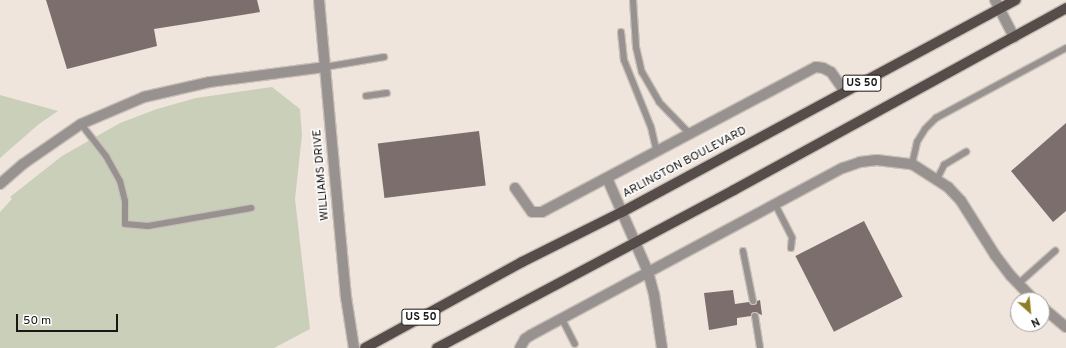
<!DOCTYPE html>
<style>
body{margin:0}
#map{position:relative;width:1066px;height:348px;overflow:hidden;background:#efe5dc;font-family:Overpass,sans-serif}
div>[style]{position:absolute}
.green>*{inset:0;background:#cacfb9}
.building>*{inset:0;background:#7b6e6c;transform-origin:0 0}
.roads{filter:drop-shadow(1px 0 #c8c0b8) drop-shadow(-1px 0 #c8c0b8) drop-shadow(0 1px #c8c0b8) drop-shadow(0 -1px #c8c0b8)}
.service>*{height:6px;margin:-3px;padding:0 3px;transform-origin:3px;border-radius:3px;background:#97918f}
.minor>*{height:10px;margin:-5px;padding:0 5px;transform-origin:5px;border-radius:5px;background:#97918f}
.tertiary>*{height:10px;margin:-5px;padding:0 5px;transform-origin:5px;border-radius:5px;background:#97918f}
.primary>*{height:10px;margin:-5px;padding:0 5px;transform-origin:5px;border-radius:5px;background:#564c49}
span{translate:-50% -50%;white-space:nowrap;text-align:center;line-height:1.15;-webkit-text-stroke:3px #fff;paint-order:stroke}
.shield-label span{padding:1px 3px;background:#fff;border:1px solid;border-radius:3px;-webkit-text-stroke-width:0}
.shield-label{font-size:11px;color:#191613;font-weight:700}
.street-label{font-size:12px;color:#191613}
.north{position:absolute;left:1010px;top:292px;width:40px;height:40px;box-sizing:border-box;background:#fff;border:1px solid #a3a2a1;border-radius:50%;rotate:153deg;font-size:11px;font-weight:700;line-height:16px;text-align:center;color:#191613}
.north::after{content:'';display:block;margin:auto;width:14px;height:18px;background:#8f7e24;clip-path:polygon(50% 0,100% 100%,50% 72%,0 100%)}
.scale{position:absolute;left:16px;top:314px;width:102px;height:18px;box-sizing:border-box;border:2px solid #191613;border-top:0;padding-left:5px;font-size:12px;line-height:14px;white-space:nowrap;color:#191613;-webkit-text-stroke:3px #fff;paint-order:stroke}
</style>
<div id="map">
<div class="green">
<div style="clip-path:polygon(272px 87px,300px 109px,302px 135px,295px 199px,310px 329px,274px 348px,0 348px,0 212px,12px 199px,10px 197px,62px 156px,120px 123px,157px 109px,196px 98px)"></div>
<div style="clip-path:polygon(0 95px,58px 111px,39px 124px,0 158px)"></div>
</div>
<div class="building">
<div style="clip-path:polygon(46px 0,257px 0,260px 12px,154px 29px,157px 46px,67px 69px)"></div>
<div style="clip-path:polygon(1066px 123px,1066px 211px,1053px 222px,1011px 171px)"></div>
<div style="left:479px;top:131px;width:55px;height:102px;rotate:83deg"></div>
<div style="left:864px;top:221px;width:85px;height:77px;rotate:63deg"></div>
<div style="clip-path:polygon(733px 290px,735px 304px,749px 302px,753px 305px,757px 301px,760px 300px,762px 315px,754px 312px,751px 316px,737px 318px,737px 325px,709px 330px,704px 293px)"></div>
</div>
<div class="roads">
<div class="service">
<div style="left:633px;top:0;width:47px;rotate:86.3deg"></div>
<div style="left:636px;top:47px;width:26px;rotate:77deg"></div>
<div style="left:642px;top:72px;width:34px;rotate:60deg"></div>
<div style="left:659px;top:102px;width:45px;rotate:45.9deg"></div>
<div style="left:621px;top:32px;width:28px;rotate:84deg"></div>
<div style="left:624px;top:60px;width:72px;rotate:68.1deg"></div>
<div style="left:651px;top:127px;width:26px;rotate:77deg"></div>
<div style="left:325px;top:67px;width:60px;rotate:-9.6deg"></div>
<div style="left:366px;top:96px;width:21px;rotate:-8deg"></div>
<div style="left:81px;top:124px;width:41px;rotate:52deg"></div>
<div style="left:106px;top:156px;width:29px;rotate:61deg"></div>
<div style="left:120px;top:181px;width:21px;rotate:76deg"></div>
<div style="left:125px;top:201px;width:23px;rotate:90deg"></div>
<div style="left:125px;top:224px;width:23px;rotate:5deg"></div>
<div style="left:148px;top:226px;width:105px;rotate:-9.9deg"></div>
<div style="left:912px;top:164px;width:23px;rotate:-77deg"></div>
<div style="left:917px;top:142px;width:15px;rotate:-58deg"></div>
<div style="left:925px;top:129px;width:16px;rotate:-45deg"></div>
<div style="left:936px;top:118px;width:148px;rotate:-28.3deg"></div>
<div style="left:937px;top:179px;width:16px;rotate:-63deg"></div>
<div style="left:944px;top:165px;width:26px;rotate:-31deg"></div>
<div style="left:775px;top:204px;width:38px;rotate:63deg"></div>
<div style="left:792px;top:238px;width:10px;rotate:96deg"></div>
<div style="left:743px;top:251px;width:51px;rotate:78.7deg"></div>
<div style="left:1018px;top:284px;width:50px;rotate:-41.7deg"></div>
<div style="left:1014px;top:315px;width:6px;rotate:-45deg"></div>
<div style="left:755px;top:316px;width:32px;rotate:81deg"></div>
<div style="left:562px;top:319px;width:28px;rotate:63deg"></div>
</div>
<div class="minor">
<div style="left:319px;top:0;width:67px;rotate:84.9deg"></div>
<div style="left:995px;top:0;width:42px;rotate:62.8deg"></div>
<div style="left:607px;top:178px;width:103px;rotate:66.4deg"></div>
<div style="left:648px;top:272px;width:23px;rotate:75deg"></div>
<div style="left:654px;top:294px;width:55px;rotate:81.6deg"></div>
<div style="left:515px;top:188px;width:29px;rotate:55deg"></div>
<div style="left:532px;top:212px;width:10px"></div>
<div style="left:542px;top:212px;width:310px;rotate:-27.9deg"></div>
<div style="left:816px;top:67px;width:7px;rotate:8deg"></div>
<div style="left:823px;top:68px;width:9px;rotate:27deg"></div>
<div style="left:831px;top:72px;width:24px;rotate:55deg"></div>
<div style="left:1042px;top:307px;width:31px;rotate:40deg"></div>
<div style="left:520px;top:348px;width:10px;rotate:-61deg"></div>
<div style="left:525px;top:339px;width:7px;rotate:-34deg"></div>
<div style="left:531px;top:335px;width:354px;rotate:-28.2deg"></div>
<div style="left:843px;top:168px;width:18px;rotate:-19deg"></div>
<div style="left:860px;top:162px;width:17px;rotate:-7deg"></div>
<div style="left:877px;top:160px;width:35px;rotate:7deg"></div>
<div style="left:912px;top:164px;width:43px;rotate:32.6deg"></div>
<div style="left:948px;top:187px;width:19px;rotate:47deg"></div>
<div style="left:961px;top:201px;width:64px;rotate:57.8deg"></div>
<div style="left:995px;top:255px;width:26px;rotate:53deg"></div>
<div style="left:1011px;top:276px;width:33px;rotate:46deg"></div>
</div>
<div class="tertiary">
<div style="left:0;top:184px;width:30px;rotate:-41deg"></div>
<div style="left:23px;top:164px;width:70px;rotate:-34.6deg"></div>
<div style="left:81px;top:124px;width:69px;rotate:-23.2deg"></div>
<div style="left:144px;top:97px;width:68px;rotate:-12.8deg"></div>
<div style="left:210px;top:82px;width:116px;rotate:-7.4deg"></div>
<div style="left:325px;top:67px;width:231px;rotate:84.8deg"></div>
<div style="left:346px;top:297px;width:52px;rotate:81.1deg"></div>
</div>
<div class="primary">
<div style="left:365px;top:348px;width:179px;rotate:-28.7deg"></div>
<div style="left:522px;top:262px;width:112px;rotate:-26.6deg"></div>
<div style="left:622px;top:212px;width:447px;rotate:-28.3deg"></div>
<div style="left:437px;top:348px;width:336px;rotate:-28deg"></div>
<div style="left:734px;top:190px;width:379px;rotate:-28.7deg"></div>
</div>
</div>
<div class="shield-label">
<span style="left:862px;top:83px">US 50</span>
<span style="left:421px;top:317px">US 50</span>
</div>
<div class="street-label">
<span style="left:685px;top:163px;rotate:-28deg">ARLINGTON BOULEVARD</span>
<span style="left:322px;top:175px;rotate:-95deg">WILLIAMS DRIVE</span>
</div>
<div class="north">N</div>
<div class="scale">50 m</div>
</div>
